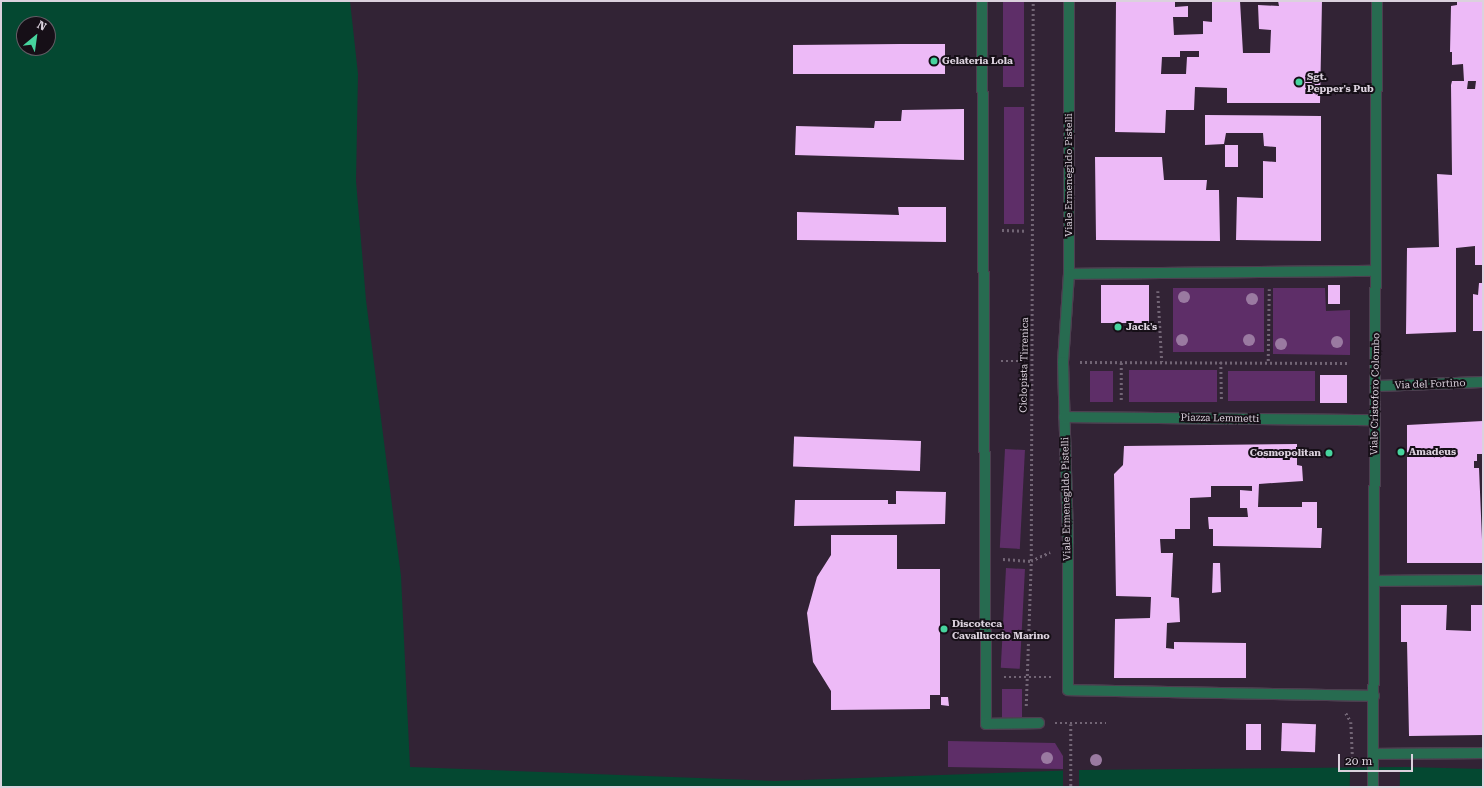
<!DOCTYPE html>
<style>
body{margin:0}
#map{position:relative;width:1484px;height:788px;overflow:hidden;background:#322335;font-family:"Roboto Serif",serif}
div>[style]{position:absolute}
.green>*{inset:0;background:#5e2e68;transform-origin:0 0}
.water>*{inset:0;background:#044831}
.pier>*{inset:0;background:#322335;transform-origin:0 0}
.building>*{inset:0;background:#edbaf7;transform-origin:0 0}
.path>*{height:2.5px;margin-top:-1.25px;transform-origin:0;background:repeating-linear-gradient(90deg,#726575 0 2px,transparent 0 5px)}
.roads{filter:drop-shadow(1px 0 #4d3f50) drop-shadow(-1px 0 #4d3f50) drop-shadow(0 1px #4d3f50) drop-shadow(0 -1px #4d3f50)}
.minor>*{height:10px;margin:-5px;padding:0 5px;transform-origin:5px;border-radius:5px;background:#276b50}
.trees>*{width:12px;height:12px;margin:-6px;border-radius:50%;background:#9a7aa1}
.dots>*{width:11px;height:11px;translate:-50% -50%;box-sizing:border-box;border:2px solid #160f17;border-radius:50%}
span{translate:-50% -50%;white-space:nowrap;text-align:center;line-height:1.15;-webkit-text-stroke:4px #160f17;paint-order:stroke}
.poi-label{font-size:10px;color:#dbd1dd;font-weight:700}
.left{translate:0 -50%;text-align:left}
.right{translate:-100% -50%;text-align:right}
.street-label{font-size:10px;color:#dbd1dd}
.frame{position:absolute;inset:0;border:2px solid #dbd1dd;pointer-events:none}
.north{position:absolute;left:16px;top:16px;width:40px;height:40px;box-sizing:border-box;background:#160f17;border:1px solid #655d66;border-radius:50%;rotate:29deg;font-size:11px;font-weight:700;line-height:16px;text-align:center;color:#dbd1dd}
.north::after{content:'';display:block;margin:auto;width:14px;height:18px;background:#47d49e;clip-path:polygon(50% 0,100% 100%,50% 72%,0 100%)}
.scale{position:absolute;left:1338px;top:754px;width:75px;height:18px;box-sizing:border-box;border:2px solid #dbd1dd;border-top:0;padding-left:5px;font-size:12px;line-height:14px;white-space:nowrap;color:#dbd1dd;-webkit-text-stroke:3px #160f17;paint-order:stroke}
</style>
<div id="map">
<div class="green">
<div style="left:1003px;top:1px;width:21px;height:86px"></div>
<div style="left:1004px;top:107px;width:20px;height:117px"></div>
<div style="left:1173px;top:288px;width:91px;height:64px"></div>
<div style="clip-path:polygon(1273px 288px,1325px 288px,1326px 311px,1350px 310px,1350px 355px,1273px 354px)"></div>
<div style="left:1129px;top:370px;width:88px;height:32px"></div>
<div style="left:1090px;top:371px;width:23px;height:31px"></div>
<div style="left:1228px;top:371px;width:87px;height:30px"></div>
<div style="left:1005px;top:449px;width:20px;height:99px;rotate:3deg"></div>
<div style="left:1006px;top:568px;width:19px;height:100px;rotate:3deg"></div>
<div style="left:1022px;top:689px;width:30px;height:20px;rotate:90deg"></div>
<div style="clip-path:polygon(948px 741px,1055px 743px,1063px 756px,1063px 769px,948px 767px)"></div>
</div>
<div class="water">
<div style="clip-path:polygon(evenodd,1px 1px,350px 1px,358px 74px,356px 181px,366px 300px,401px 576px,410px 767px,775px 781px,1079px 770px,1406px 767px,1483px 769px,1483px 787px,1px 787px,1px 1px,24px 24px,48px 24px,48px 48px,24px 48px,24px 24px)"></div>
</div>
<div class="pier">
<div style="left:1079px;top:768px;width:19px;height:16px;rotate:90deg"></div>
<div style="left:1350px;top:770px;width:50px;height:17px;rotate:1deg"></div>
</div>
<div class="building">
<div style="clip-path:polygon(evenodd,1116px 1px,1175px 1px,1175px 7px,1188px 6px,1188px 17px,1173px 17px,1174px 35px,1203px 34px,1203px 21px,1212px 22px,1212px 1px,1240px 1px,1243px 53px,1270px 53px,1271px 30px,1259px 29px,1258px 5px,1279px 6px,1278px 1px,1322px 1px,1320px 103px,1227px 103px,1227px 88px,1195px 87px,1194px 110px,1166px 110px,1165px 133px,1115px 132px,1116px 1px,1180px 51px,1199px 51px,1199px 57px,1187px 57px,1186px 74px,1161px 74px,1162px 57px,1180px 57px,1180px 51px)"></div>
<div style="clip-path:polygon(evenodd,1457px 1px,1483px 1px,1483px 265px,1475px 265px,1475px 246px,1456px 248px,1456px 332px,1406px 334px,1407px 248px,1439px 247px,1437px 174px,1452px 175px,1451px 85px,1452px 81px,1464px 81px,1463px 64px,1452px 65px,1452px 52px,1450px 52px,1451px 6px,1457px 5px,1457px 1px,1468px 81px,1476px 81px,1475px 89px,1467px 89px,1468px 81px)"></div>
<div style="clip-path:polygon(900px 44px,945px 44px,945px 74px,793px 74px,793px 45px)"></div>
<div style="clip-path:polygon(964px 109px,964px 160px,795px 155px,796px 126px,874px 128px,875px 121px,901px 121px,902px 110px)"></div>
<div style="clip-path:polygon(1205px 115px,1321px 116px,1321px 241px,1236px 240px,1237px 197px,1263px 198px,1263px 161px,1276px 162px,1276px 147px,1264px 146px,1263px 133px,1226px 133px,1224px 144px,1205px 145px)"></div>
<div style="left:1225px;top:145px;width:13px;height:22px"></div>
<div style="clip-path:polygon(1095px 157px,1162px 157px,1164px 180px,1207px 180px,1206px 190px,1219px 190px,1220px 241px,1096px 240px)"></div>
<div style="clip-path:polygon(898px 207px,946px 207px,946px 242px,797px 240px,797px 212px,899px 215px)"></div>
<div style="clip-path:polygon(1479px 283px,1483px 283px,1483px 331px,1473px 331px,1473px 294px,1478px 295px)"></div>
<div style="left:1101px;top:285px;width:48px;height:38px"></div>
<div style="left:1328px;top:285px;width:12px;height:19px"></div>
<div style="left:1320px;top:375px;width:27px;height:28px"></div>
<div style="clip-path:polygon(1483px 421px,1483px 454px,1477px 454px,1477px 461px,1474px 461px,1474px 468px,1479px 468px,1483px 563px,1407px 563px,1407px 425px)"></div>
<div style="left:921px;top:441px;width:30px;height:127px;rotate:92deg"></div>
<div style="clip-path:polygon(1297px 444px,1297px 465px,1302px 466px,1303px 481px,1259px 484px,1258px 507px,1302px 507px,1302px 502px,1317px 502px,1317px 528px,1322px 528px,1321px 548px,1213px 546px,1213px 529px,1209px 529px,1208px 517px,1248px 517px,1247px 508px,1240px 508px,1240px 490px,1252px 491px,1252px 486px,1211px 486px,1211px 497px,1190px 498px,1190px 529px,1175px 529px,1175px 539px,1160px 539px,1161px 553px,1173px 553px,1171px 597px,1179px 598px,1180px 622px,1167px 623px,1166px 648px,1174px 649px,1174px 642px,1246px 643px,1246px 678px,1114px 678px,1115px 619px,1150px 618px,1151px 597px,1116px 596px,1114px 474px,1123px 465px,1124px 446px)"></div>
<div style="clip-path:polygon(896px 491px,946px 492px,945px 524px,794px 526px,795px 500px,888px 500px,888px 504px,896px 504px)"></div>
<div style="clip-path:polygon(831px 535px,897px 535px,897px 569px,940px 569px,940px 695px,930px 695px,930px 709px,831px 710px,831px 691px,813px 662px,807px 613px,817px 577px,831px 555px)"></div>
<div style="clip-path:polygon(1213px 563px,1220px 563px,1221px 592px,1212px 593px)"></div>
<div style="clip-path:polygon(1401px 605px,1447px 605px,1446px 630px,1471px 631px,1471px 605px,1483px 605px,1483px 735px,1409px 736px,1407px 642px,1401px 642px)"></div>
<div style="clip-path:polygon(941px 697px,948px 697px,949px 706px,941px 705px)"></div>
<div style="left:1282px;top:723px;width:34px;height:28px;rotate:2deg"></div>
<div style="left:1261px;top:724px;width:26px;height:15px;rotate:90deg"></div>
</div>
<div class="path">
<div style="left:1002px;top:230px;width:23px;rotate:2deg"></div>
<div style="left:1158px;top:291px;width:71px;rotate:86.8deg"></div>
<div style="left:1001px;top:361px;width:23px"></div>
<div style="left:1268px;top:361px;width:72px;rotate:-89.2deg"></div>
<div style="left:1080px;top:362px;width:269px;rotate:0.2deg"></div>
<div style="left:1221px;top:362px;width:39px;rotate:89deg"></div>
<div style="left:1121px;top:400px;width:38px;rotate:-90deg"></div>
<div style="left:1003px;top:559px;width:28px;rotate:4deg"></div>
<div style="left:1031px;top:561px;width:21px;rotate:-25deg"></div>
<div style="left:1004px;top:677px;width:47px"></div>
<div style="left:1026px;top:706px;width:145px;rotate:-88deg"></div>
<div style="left:1031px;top:561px;width:560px;rotate:-89.8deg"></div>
<div style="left:1346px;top:713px;width:10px;rotate:61deg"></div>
<div style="left:1351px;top:722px;width:43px;rotate:87.3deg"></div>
<div style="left:1055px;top:723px;width:51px"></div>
<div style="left:1071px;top:724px;width:63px;rotate:90deg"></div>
</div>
<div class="roads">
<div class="minor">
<div style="left:982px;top:1px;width:723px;rotate:89.68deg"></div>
<div style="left:986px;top:724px;width:53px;rotate:-1.1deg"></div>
<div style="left:1069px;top:1px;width:273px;rotate:90deg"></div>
<div style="left:1069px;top:274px;width:88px;rotate:93.9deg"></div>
<div style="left:1063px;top:362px;width:182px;rotate:88.4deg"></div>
<div style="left:1068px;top:544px;width:146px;rotate:90deg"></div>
<div style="left:1068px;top:690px;width:306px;rotate:1.1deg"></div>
<div style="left:1069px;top:274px;width:307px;rotate:-0.6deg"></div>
<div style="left:1377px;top:386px;width:106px;rotate:-2.2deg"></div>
<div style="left:1064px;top:417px;width:311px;rotate:0.6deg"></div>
<div style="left:1374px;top:581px;width:109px;rotate:-0.5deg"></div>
<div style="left:1374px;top:754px;width:109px;rotate:-0.5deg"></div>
<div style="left:1373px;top:787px;width:786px;rotate:-89.71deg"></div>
</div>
</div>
<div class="trees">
<div style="left:1184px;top:297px"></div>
<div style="left:1252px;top:299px"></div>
<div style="left:1182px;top:340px"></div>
<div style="left:1249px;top:340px"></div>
<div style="left:1337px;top:342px"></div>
<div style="left:1281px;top:344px"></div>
<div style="left:1047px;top:758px"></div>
<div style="left:1096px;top:760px"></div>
</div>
<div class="dots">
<div style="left:934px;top:61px;background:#47d49e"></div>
<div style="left:1299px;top:82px;background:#47d49e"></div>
<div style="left:1118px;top:327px;background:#47d49e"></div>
<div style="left:1401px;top:452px;background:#47d49e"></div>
<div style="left:1329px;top:453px;background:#47d49e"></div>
<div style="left:944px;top:629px;background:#47d49e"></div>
</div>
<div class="poi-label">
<span class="left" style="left:942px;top:61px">Gelateria Lola</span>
<span class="left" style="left:1307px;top:82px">Sgt.<br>Pepper's Pub</span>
<span class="left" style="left:1126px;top:327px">Jack's</span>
<span class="left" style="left:1409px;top:452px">Amadeus</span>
<span class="right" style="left:1321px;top:453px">Cosmopolitan</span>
<span class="left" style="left:952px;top:629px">Discoteca<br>Cavalluccio Marino</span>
</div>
<div class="street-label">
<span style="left:1069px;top:175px;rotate:-90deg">Viale Ermenegildo Pistelli</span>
<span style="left:1024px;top:365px;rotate:-89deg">Ciclopista Tirrenica</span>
<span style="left:1430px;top:384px;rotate:-2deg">Via del Fortino</span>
<span style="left:1375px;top:394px;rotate:-89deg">Viale Cristoforo Colombo</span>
<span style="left:1220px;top:418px;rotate:1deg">Piazza Lemmetti</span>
<span style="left:1066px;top:499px;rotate:-91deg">Viale Ermenegildo Pistelli</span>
</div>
<div class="frame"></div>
<div class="north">N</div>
<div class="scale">20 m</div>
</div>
